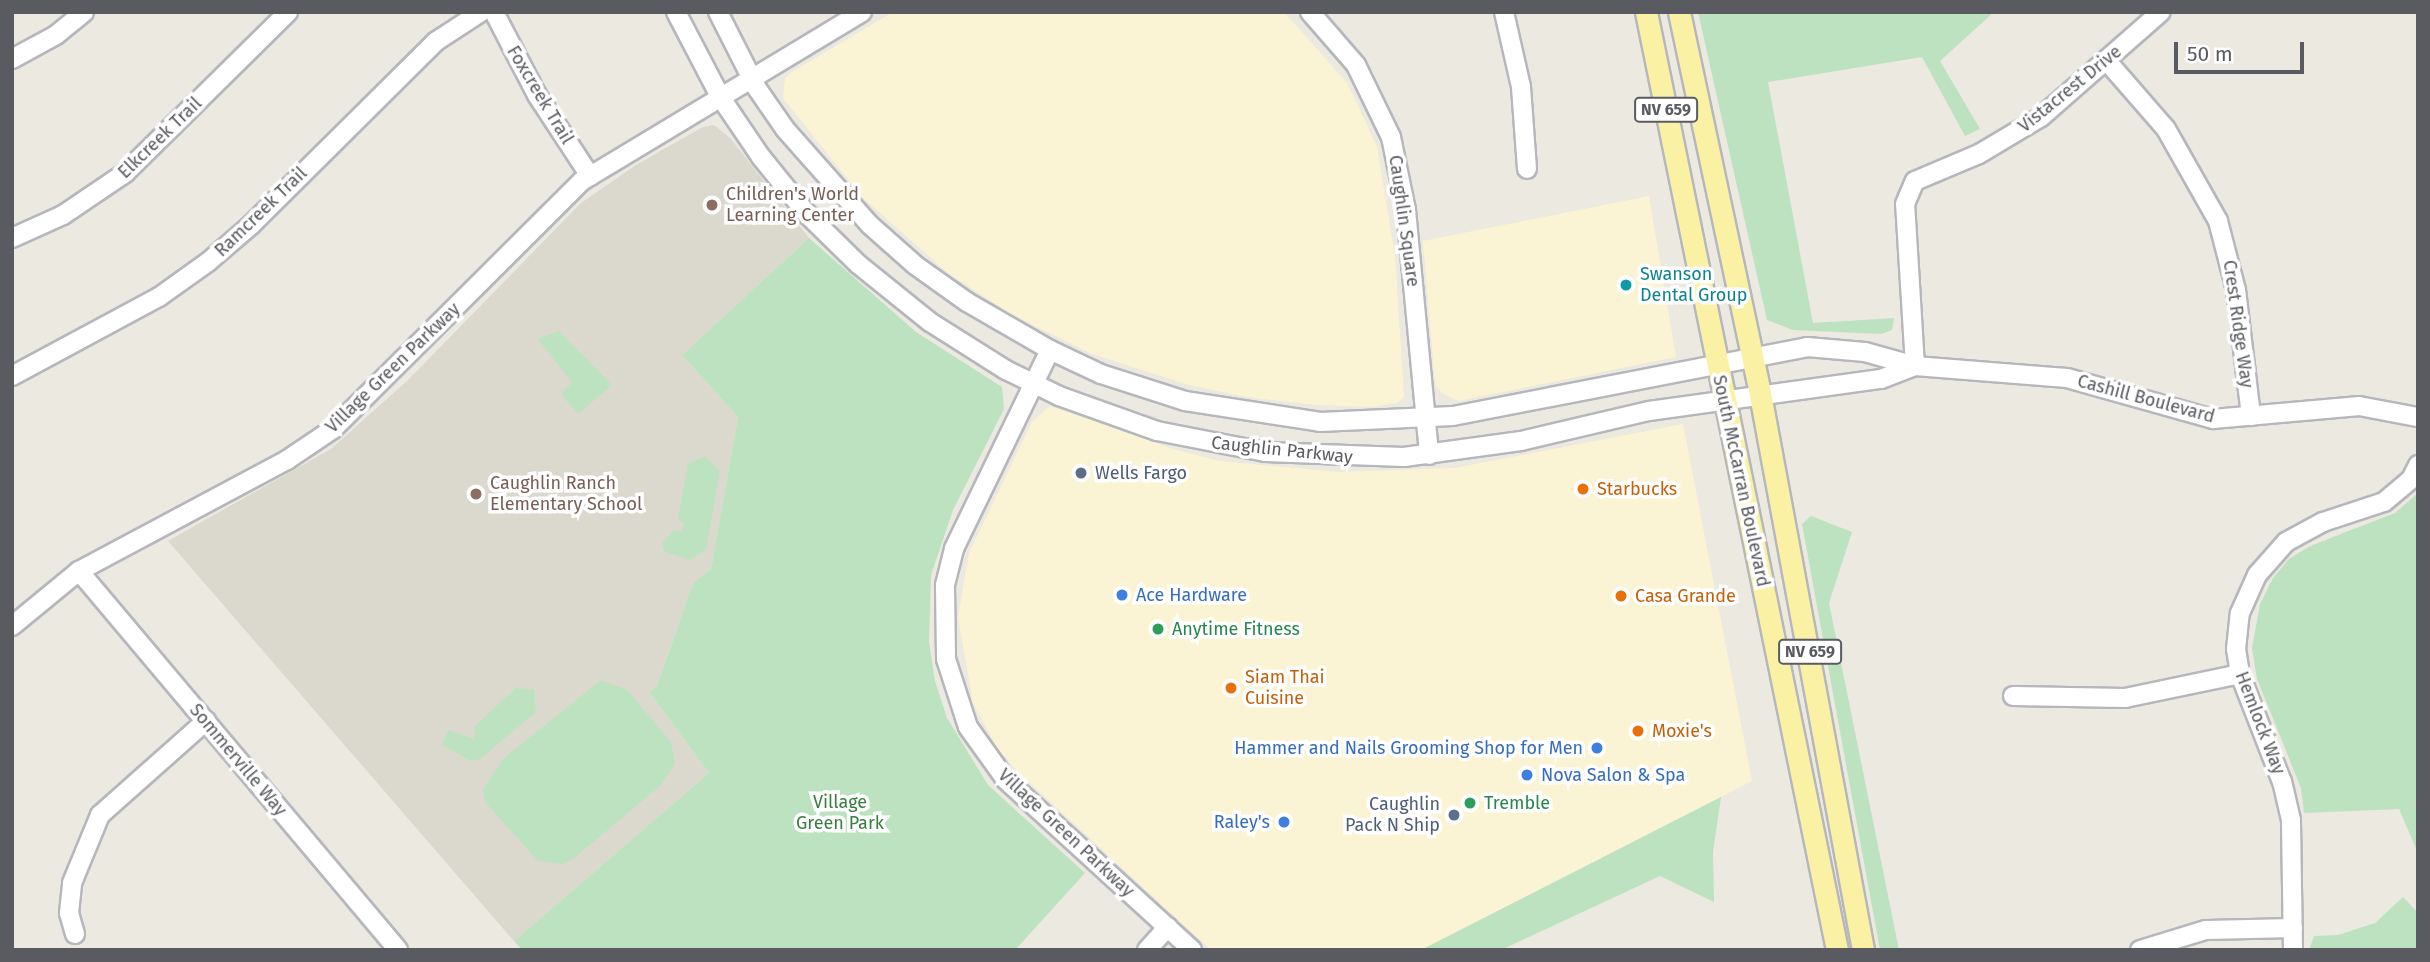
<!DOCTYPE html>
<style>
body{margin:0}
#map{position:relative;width:2430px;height:962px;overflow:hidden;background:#ebe9e0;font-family:"Fira Sans",sans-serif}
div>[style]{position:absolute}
.commercial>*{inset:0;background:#fbf4d4}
.education>*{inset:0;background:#dbd8ce}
.green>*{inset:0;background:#bde2bf}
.roads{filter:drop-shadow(2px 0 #b5b7bc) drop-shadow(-2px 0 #b5b7bc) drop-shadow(0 2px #b5b7bc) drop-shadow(0 -2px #b5b7bc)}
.minor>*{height:18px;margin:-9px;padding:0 9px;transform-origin:9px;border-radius:9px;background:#fff}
.major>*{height:21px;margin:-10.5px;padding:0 10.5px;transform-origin:10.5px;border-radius:10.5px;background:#faf1a5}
.dots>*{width:19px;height:19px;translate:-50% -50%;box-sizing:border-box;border:4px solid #fff;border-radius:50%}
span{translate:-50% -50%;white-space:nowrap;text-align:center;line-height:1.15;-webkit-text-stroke:7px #fff;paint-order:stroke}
.shield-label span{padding:2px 5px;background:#fff;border:2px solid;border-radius:5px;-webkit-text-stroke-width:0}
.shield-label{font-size:16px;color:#595b60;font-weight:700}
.street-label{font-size:18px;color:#595b60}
.education-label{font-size:18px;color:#785e54}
.left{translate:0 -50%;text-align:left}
.culture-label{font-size:18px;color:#0d838f}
.service-label{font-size:18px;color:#4e5e75}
.right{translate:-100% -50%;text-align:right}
.food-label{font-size:18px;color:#c56008}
.shop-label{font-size:18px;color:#366cbe}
.leisure-label{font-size:18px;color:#27864d}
.park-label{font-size:18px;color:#387f3f}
.frame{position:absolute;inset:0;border:14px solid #595b60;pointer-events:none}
.scale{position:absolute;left:2174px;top:42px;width:130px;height:32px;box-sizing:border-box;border:4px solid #595b60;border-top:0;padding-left:9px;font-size:21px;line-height:24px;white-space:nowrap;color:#595b60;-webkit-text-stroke:5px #fff;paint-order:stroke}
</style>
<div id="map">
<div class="commercial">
<div style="clip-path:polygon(893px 12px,1284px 12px,1348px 84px,1377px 147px,1395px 256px,1404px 397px,1397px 403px,1372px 407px,1318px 405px,1246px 397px,1185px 384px,1090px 353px,1009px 313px,948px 273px,862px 197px,783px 98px,785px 78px,792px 72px)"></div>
<div style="clip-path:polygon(1649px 196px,1676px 357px,1458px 401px,1442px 393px,1435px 384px,1423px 241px)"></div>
<div style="clip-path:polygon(1050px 406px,1173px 449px,1219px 461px,1338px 472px,1455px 468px,1683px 424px,1752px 781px,1421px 950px,1211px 950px,1017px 771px,998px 749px,973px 703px,958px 617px,969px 553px,1032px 422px)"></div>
</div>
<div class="education">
<div style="clip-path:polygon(714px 125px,730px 138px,809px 238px,682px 355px,738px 417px,711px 569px,693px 583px,657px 686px,649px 692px,709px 773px,514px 941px,168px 541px,331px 449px,407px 381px,581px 203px,636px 165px,703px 127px)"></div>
</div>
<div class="green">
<div style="clip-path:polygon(1698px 12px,1994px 12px,1940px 61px,1980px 129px,1965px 136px,1922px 57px,1768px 82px,1813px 323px,1894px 318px,1892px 330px,1881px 334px,1793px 330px,1767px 320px)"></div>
<div style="clip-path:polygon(809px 238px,916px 332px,1002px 387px,1004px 409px,953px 510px,931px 575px,929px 642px,935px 681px,947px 718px,988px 785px,1085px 873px,1015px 950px,522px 950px,514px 941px,709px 773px,649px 692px,657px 686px,693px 583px,711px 569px,738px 417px,682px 355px)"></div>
<div style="clip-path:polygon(559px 331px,612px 385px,578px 414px,561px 394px,572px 383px,538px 339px)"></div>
<div style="clip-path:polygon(705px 456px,720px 471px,706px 549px,690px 560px,664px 551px,662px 543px,674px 530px,682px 531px,684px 523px,678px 519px,688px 464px)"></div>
<div style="clip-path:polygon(2418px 493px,2418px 853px,2399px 809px,2304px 813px,2301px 788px,2257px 679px,2252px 648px,2260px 604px,2273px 578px,2289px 559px,2310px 546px,2395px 513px)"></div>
<div style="clip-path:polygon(1811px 516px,1852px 532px,1829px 603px,1899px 950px,1880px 950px,1802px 524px)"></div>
<div style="clip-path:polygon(601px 680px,627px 690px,671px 742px,675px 764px,660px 786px,574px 858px,563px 864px,538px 861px,485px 802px,483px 790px,503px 759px)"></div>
<div style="clip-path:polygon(516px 688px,534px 690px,536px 712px,480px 759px,471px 761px,442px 745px,448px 730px,474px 739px,475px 726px)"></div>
<div style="clip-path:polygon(1721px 797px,1713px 852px,1714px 902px,1660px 876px,1501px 950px,1421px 950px)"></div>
<div style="clip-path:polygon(2403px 897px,2418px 913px,2418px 950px,2309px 950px,2314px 936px,2338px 935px,2375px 923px)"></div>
</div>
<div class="roads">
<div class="minor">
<div style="left:494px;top:12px;width:93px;rotate:62.6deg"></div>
<div style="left:537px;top:95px;width:97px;rotate:56.8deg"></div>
<div style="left:676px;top:12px;width:97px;rotate:62.4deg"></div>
<div style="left:721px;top:98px;width:71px;rotate:55.9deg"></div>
<div style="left:761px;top:157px;width:75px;rotate:51deg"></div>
<div style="left:808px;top:215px;width:70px;rotate:44.4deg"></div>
<div style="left:858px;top:264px;width:92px;rotate:38.9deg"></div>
<div style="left:930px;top:322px;width:90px;rotate:32.3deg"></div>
<div style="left:1006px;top:370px;width:59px;rotate:26.1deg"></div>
<div style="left:1059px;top:396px;width:104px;rotate:19.7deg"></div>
<div style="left:1157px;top:431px;width:110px;rotate:11deg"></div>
<div style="left:1265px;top:452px;width:139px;rotate:2.1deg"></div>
<div style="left:1404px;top:457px;width:118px;rotate:-7.8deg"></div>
<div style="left:1521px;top:441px;width:131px;rotate:-13.2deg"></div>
<div style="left:1649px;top:411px;width:234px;rotate:-7.9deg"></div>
<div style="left:1881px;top:379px;width:36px;rotate:-21deg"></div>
<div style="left:718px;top:12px;width:84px;rotate:63.1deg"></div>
<div style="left:756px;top:87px;width:51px;rotate:55.4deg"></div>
<div style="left:785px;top:129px;width:128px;rotate:48.5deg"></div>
<div style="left:870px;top:225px;width:60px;rotate:41.6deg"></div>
<div style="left:915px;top:265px;width:64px;rotate:35.4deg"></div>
<div style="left:967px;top:302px;width:96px;rotate:30deg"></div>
<div style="left:1050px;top:350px;width:56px;rotate:25.2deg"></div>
<div style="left:1101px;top:374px;width:88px;rotate:17.8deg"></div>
<div style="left:1185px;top:401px;width:137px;rotate:8.8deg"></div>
<div style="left:1320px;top:422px;width:133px;rotate:-2.6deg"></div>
<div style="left:1453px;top:416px;width:361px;rotate:-11deg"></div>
<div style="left:1807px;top:347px;width:58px;rotate:4.9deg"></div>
<div style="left:1865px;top:352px;width:52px;rotate:15.6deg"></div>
<div style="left:1915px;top:366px;width:152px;rotate:4.5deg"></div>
<div style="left:2067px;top:378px;width:152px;rotate:15.7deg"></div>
<div style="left:2213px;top:419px;width:147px;rotate:-5.1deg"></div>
<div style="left:2359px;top:406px;width:60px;rotate:10.6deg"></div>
<div style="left:1310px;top:12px;width:70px;rotate:49deg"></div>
<div style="left:1356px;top:65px;width:80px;rotate:64.1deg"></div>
<div style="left:1391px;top:137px;width:75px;rotate:78.4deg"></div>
<div style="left:1406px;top:210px;width:246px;rotate:84.6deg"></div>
<div style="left:1504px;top:12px;width:77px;rotate:77.2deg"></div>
<div style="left:1521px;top:87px;width:82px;rotate:85.8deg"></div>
<div style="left:12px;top:59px;width:50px;rotate:-28.6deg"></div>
<div style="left:56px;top:35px;width:36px;rotate:-39deg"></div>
<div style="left:2106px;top:60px;width:91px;rotate:49deg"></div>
<div style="left:2166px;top:129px;width:106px;rotate:60.5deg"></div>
<div style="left:2218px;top:221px;width:71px;rotate:75.4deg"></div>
<div style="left:2236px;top:290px;width:127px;rotate:83.2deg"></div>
<div style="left:12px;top:238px;width:56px;rotate:-24.3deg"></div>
<div style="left:63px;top:215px;width:75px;rotate:-34.1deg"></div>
<div style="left:125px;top:173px;width:229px;rotate:-44.6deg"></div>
<div style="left:1050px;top:350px;width:221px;rotate:115.8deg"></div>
<div style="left:954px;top:549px;width:38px;rotate:104deg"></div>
<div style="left:945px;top:586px;width:73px;rotate:89.2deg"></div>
<div style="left:946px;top:659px;width:71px;rotate:72.1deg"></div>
<div style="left:968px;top:727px;width:65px;rotate:54.4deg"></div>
<div style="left:1006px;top:780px;width:252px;rotate:42.4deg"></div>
<div style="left:1915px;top:366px;width:162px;rotate:-93.5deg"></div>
<div style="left:1905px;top:204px;width:25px;rotate:-67deg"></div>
<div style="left:1915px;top:181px;width:69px;rotate:-22.9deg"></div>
<div style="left:1979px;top:154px;width:72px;rotate:-30.8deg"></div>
<div style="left:2041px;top:117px;width:159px;rotate:-41.2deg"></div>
<div style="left:12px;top:376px;width:167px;rotate:-28.3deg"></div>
<div style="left:159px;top:297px;width:60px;rotate:-35.5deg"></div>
<div style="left:208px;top:262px;width:57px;rotate:-40.7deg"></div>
<div style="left:251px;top:225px;width:260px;rotate:-44.8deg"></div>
<div style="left:435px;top:42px;width:55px;rotate:-33.1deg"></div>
<div style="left:79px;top:571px;width:495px;rotate:49.9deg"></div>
<div style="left:12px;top:626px;width:87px;rotate:-39.4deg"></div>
<div style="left:79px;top:571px;width:236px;rotate:-28.1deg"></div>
<div style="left:287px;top:460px;width:55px;rotate:-34deg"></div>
<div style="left:333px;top:429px;width:351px;rotate:-44.9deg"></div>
<div style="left:582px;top:181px;width:327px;rotate:-31.1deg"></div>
<div style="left:2013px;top:696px;width:112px;rotate:1deg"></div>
<div style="left:2125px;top:698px;width:117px;rotate:-11.8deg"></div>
<div style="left:75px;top:934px;width:22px;rotate:-106deg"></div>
<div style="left:69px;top:913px;width:30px;rotate:-84deg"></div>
<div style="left:72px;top:883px;width:74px;rotate:-67.6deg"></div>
<div style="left:100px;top:815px;width:142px;rotate:-41.6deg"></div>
<div style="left:1147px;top:950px;width:31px;rotate:-48deg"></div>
<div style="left:2140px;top:950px;width:69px;rotate:-16.9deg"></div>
<div style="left:2206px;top:930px;width:87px;rotate:-1.3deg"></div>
<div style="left:2293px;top:950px;width:130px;rotate:-90.9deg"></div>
<div style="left:2291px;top:820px;width:39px;rotate:-103deg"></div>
<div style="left:2282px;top:782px;width:116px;rotate:-111.3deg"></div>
<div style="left:2240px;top:674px;width:25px;rotate:-99deg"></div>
<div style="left:2236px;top:649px;width:36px;rotate:-84deg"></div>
<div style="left:2240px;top:613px;width:42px;rotate:-65.9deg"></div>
<div style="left:2257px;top:575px;width:44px;rotate:-48.7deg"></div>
<div style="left:2286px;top:542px;width:42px;rotate:-28.4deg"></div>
<div style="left:2323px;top:522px;width:64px;rotate:-18.2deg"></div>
<div style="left:2384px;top:502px;width:35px;rotate:-40deg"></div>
<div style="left:2411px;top:479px;width:16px;rotate:-63deg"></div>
</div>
<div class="major">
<div style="left:1646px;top:12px;width:957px;rotate:78.49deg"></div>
<div style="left:1679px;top:12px;width:390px;rotate:78deg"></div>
<div style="left:1760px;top:394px;width:565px;rotate:79.5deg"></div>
</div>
</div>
<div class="dots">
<div style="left:712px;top:205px;background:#8d6e63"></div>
<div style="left:1626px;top:285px;background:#0f9aa8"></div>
<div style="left:1081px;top:473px;background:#5c6f8a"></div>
<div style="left:1583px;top:489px;background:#e8710a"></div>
<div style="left:476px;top:494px;background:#8d6e63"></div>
<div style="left:1122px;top:595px;background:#3f7fe0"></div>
<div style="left:1621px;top:596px;background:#e8710a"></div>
<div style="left:1158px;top:629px;background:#2e9e5b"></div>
<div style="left:1231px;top:688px;background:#e8710a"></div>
<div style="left:1638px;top:731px;background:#e8710a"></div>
<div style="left:1597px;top:748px;background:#3f7fe0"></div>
<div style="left:1527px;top:775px;background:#3f7fe0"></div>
<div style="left:1470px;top:803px;background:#2e9e5b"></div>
<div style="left:1454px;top:815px;background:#5c6f8a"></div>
<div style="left:1284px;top:822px;background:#3f7fe0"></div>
</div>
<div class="shield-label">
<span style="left:1666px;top:110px">NV 659</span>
<span style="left:1810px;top:652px">NV 659</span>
</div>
<div class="street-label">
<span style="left:2070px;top:89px;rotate:-39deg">Vistacrest Drive</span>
<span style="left:540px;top:95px;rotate:59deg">Foxcreek Trail</span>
<span style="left:160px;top:138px;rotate:-44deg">Elkcreek Trail</span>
<span style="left:261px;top:212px;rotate:-44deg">Ramcreek Trail</span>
<span style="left:1404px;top:221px;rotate:82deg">Caughlin Square</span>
<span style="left:2238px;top:324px;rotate:82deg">Crest Ridge Way</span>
<span style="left:393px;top:368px;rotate:-44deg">Village Green Parkway</span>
<span style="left:2146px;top:399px;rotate:15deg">Cashill Boulevard</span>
<span style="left:1282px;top:450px;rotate:6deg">Caughlin Parkway</span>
<span style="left:1741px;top:481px;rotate:78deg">South McCarran Boulevard</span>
<span style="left:2260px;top:723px;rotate:69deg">Hemlock Way</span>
<span style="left:238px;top:760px;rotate:50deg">Sommerville Way</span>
<span style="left:1066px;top:833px;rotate:43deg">Village Green Parkway</span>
</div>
<div class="education-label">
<span class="left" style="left:726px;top:205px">Children's World<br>Learning Center</span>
<span class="left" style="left:490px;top:494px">Caughlin Ranch<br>Elementary School</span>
</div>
<div class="culture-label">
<span class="left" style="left:1640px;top:285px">Swanson<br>Dental Group</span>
</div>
<div class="service-label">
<span class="left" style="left:1095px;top:473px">Wells Fargo</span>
<span class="right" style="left:1440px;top:815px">Caughlin<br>Pack N Ship</span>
</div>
<div class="food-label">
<span class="left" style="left:1597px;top:489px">Starbucks</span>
<span class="left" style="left:1635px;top:596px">Casa Grande</span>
<span class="left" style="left:1245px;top:688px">Siam Thai<br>Cuisine</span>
<span class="left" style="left:1652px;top:731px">Moxie's</span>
</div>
<div class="shop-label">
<span class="left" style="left:1136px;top:595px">Ace Hardware</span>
<span class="right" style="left:1583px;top:748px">Hammer and Nails Grooming Shop for Men</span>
<span class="left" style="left:1541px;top:775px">Nova Salon &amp; Spa</span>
<span class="right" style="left:1270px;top:822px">Raley's</span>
</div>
<div class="leisure-label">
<span class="left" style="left:1172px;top:629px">Anytime Fitness</span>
<span class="left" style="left:1484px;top:803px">Tremble</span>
</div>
<div class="park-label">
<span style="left:840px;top:813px">Village<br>Green Park</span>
</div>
<div class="frame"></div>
<div class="scale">50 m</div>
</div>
